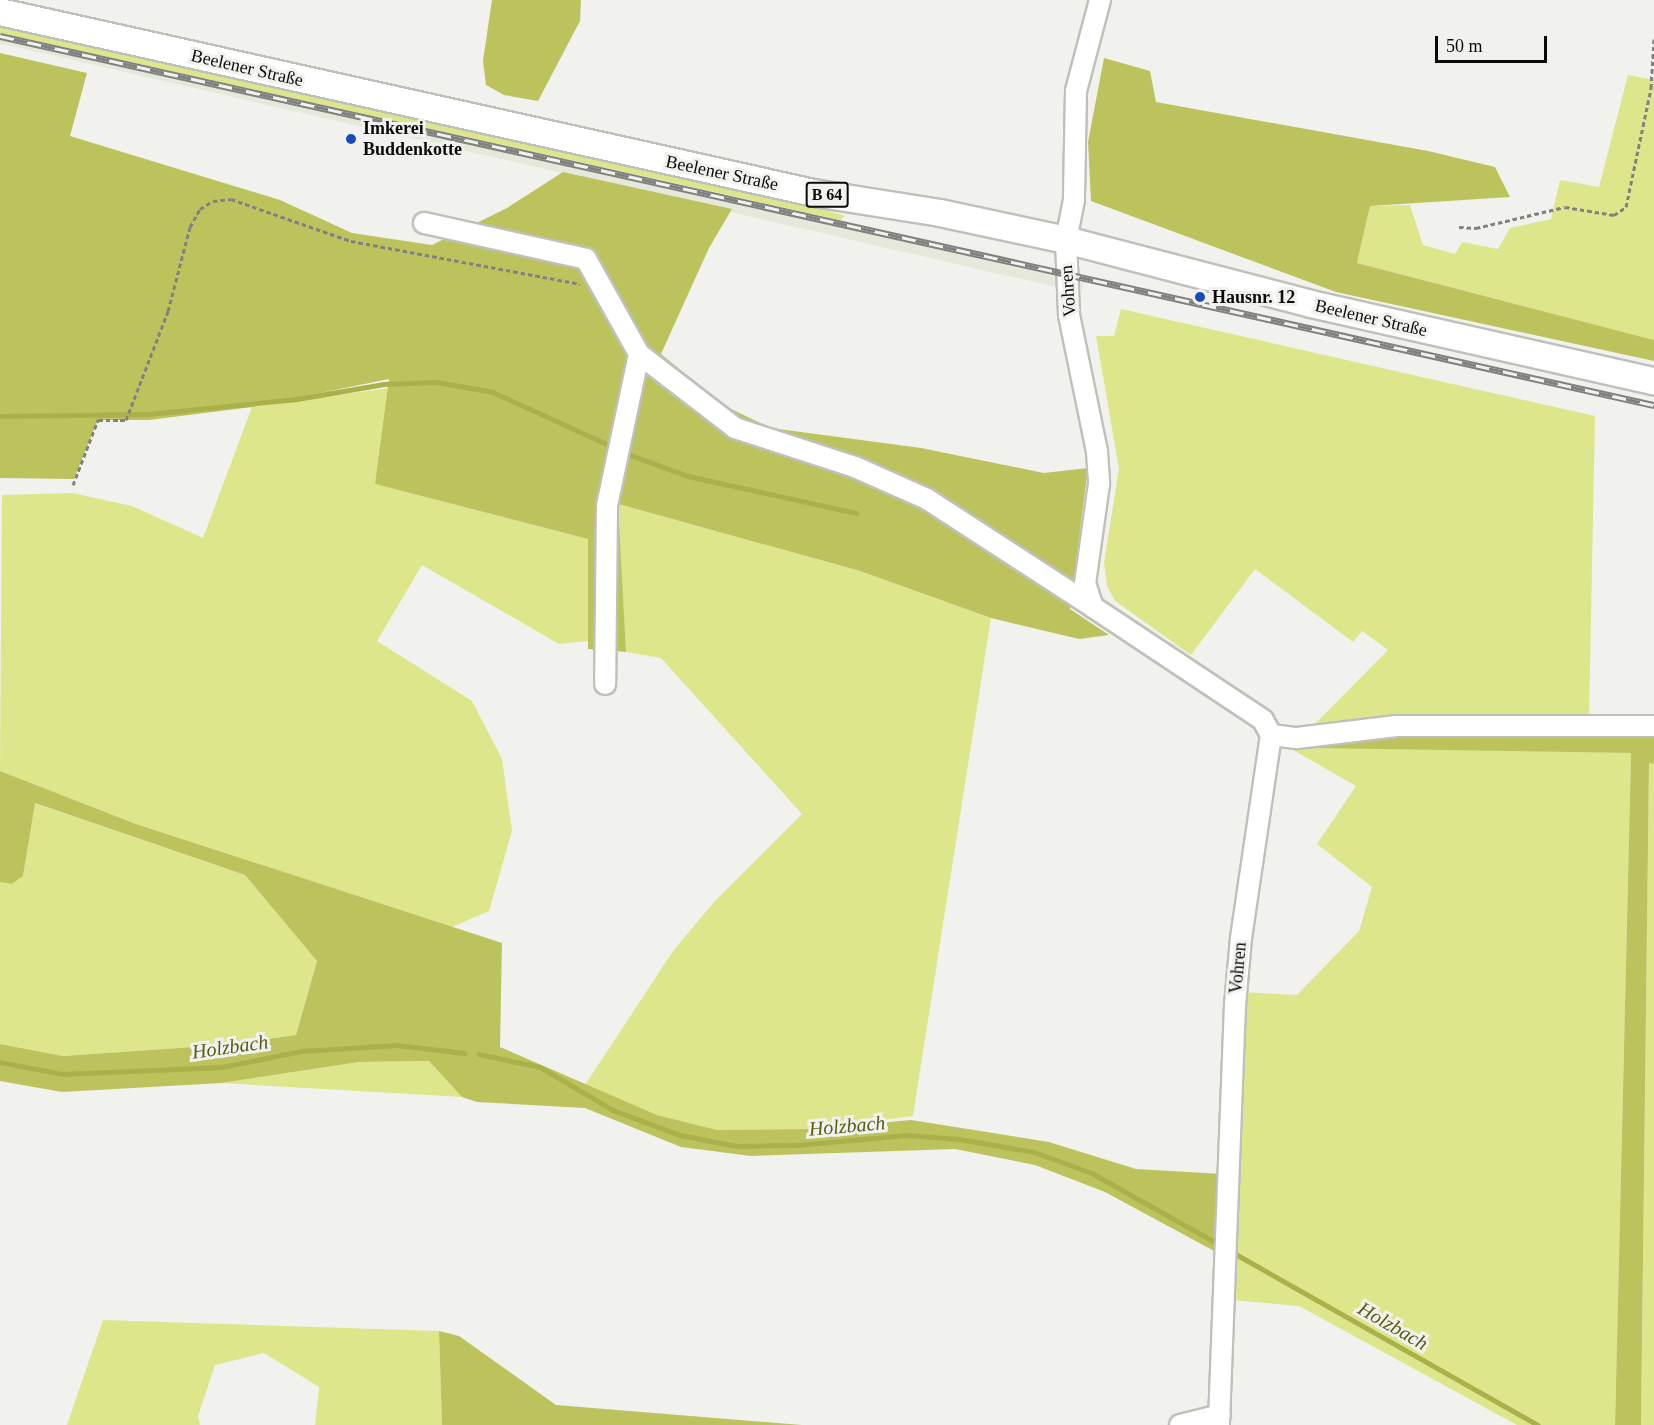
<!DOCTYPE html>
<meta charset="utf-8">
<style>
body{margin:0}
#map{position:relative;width:1654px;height:1425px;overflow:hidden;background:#f1f2ed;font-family:Georgia,serif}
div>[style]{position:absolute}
.built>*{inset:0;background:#e6e8db;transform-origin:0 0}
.green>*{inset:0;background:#dee68b}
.forest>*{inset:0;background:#bcc35d}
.stream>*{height:4.5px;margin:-2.25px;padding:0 2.25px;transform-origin:2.25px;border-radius:2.25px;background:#aab14a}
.path>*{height:3px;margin-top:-1.5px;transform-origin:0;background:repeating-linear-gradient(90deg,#81827f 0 4.5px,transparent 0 7.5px)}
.roads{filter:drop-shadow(2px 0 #c0c0bb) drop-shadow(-2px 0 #c0c0bb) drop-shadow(0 2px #c0c0bb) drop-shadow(0 -2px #c0c0bb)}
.minor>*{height:20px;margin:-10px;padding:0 10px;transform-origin:10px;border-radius:10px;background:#fff}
.major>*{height:26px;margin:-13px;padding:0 13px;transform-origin:13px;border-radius:13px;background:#fff}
.rail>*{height:7px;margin-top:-3.5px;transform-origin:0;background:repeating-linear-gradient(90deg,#f1f2ed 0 14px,#80817e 0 28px);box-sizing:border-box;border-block:2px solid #80817e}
.dots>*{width:16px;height:16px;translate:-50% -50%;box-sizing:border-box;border:3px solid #f1f2ed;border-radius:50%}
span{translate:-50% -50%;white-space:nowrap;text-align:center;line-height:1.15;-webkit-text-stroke:6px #f1f2ed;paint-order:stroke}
.shield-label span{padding:2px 4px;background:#f1f2ed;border:2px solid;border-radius:4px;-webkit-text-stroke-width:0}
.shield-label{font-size:16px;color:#0b0b0a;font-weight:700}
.street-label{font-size:18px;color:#0b0b0a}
.poi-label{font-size:18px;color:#0b0b0a;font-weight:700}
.left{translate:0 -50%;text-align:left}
.water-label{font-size:20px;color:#585c10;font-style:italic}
.scale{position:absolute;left:1435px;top:36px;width:112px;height:27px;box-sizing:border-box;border:3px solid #0b0b0a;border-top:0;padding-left:8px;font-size:18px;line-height:21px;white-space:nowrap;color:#0b0b0a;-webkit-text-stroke:4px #f1f2ed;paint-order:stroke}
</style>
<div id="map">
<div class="built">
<div style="left:0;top:33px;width:1112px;height:10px;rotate:13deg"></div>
</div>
<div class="green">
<div style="clip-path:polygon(0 24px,812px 206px,845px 216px,840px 220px,0 33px)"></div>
<div style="clip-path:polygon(1628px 75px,1654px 80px,1654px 340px,1357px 263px,1370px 206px,1410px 205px,1423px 245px,1455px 254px,1462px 242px,1498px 249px,1510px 228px,1551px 219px,1560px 180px,1599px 187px)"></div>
<div style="clip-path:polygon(1121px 309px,1595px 416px,1589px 719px,1398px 720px,1313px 726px,1388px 650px,1362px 631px,1353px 642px,1255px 569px,1191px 655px,1115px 601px,1107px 586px,1104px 562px,1119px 469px,1096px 336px,1114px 336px)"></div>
<div style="clip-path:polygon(389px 388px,375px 484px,588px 539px,588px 641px,559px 644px,422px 565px,377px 641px,472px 701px,502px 759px,512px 831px,489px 911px,452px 927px,136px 824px,0 771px,2px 495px,72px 493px,132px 506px,203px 538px,252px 407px)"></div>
<div style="clip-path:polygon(617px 504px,860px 571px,991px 618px,913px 1116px,813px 1129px,717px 1130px,657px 1115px,585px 1085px,673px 951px,714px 902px,802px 814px,661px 658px,626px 652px)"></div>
<div style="clip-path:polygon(1286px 746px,1631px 753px,1615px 1425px,1517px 1425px,1299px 1306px,1231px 1300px,1238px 1232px,1233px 1215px,1242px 992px,1297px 995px,1359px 931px,1372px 887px,1317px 844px,1356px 786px)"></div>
<div style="clip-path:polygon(1649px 763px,1654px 764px,1654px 1425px,1641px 1425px)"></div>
<div style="clip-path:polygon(34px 803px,245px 875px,317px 961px,296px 1035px,223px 1045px,63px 1056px,0 1044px,0 882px,12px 884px,23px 876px)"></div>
<div style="clip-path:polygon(429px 1061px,462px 1097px,221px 1083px,359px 1062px)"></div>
<div style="clip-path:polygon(103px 1320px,439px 1331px,442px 1425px,315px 1425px,319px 1387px,264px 1353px,215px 1365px,198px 1416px,200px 1425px,67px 1425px)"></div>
</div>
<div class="forest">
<div style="clip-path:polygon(492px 0,581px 0,580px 21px,538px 101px,504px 95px,486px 85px,483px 61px)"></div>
<div style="clip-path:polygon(0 53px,87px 73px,70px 136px,280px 200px,352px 233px,432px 245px,507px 208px,563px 172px,732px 209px,709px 248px,661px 354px,723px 405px,771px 428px,921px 448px,1044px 473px,1088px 468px,1070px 609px,1109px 635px,1079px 639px,991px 618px,860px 571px,618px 504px,626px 652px,588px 649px,588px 539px,375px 484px,389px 379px,252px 407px,149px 420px,98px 420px,74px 479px,0 478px)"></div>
<div style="clip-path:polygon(1104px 58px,1150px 71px,1156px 102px,1428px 151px,1495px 167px,1510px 197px,1370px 206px,1357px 263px,1654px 340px,1654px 361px,1336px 292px,1091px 201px,1088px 142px)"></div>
<div style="clip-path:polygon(1393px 731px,1654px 734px,1654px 764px,1649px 763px,1641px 1425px,1615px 1425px,1631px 753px,1314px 748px,1313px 741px)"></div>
<div style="clip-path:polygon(0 771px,136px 824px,502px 943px,500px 1047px,657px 1115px,717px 1130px,813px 1129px,911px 1120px,1049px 1142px,1136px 1169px,1222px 1174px,1216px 1252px,1105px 1192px,1035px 1165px,955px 1149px,751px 1156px,681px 1147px,585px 1108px,477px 1102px,462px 1097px,429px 1061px,359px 1062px,221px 1083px,62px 1092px,0 1081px,0 1044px,63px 1056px,223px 1045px,296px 1035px,317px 961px,245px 875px,35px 803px,23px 876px,12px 884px,0 882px)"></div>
<div style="clip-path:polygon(439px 1331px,459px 1336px,556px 1405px,802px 1425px,442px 1425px)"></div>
</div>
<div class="stream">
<div style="left:0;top:416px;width:149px;rotate:-0.8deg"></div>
<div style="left:149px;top:414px;width:149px;rotate:-5.8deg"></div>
<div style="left:297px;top:399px;width:88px;rotate:-9.8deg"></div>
<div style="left:384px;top:384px;width:53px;rotate:-2.2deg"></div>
<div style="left:437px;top:382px;width:57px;rotate:10.1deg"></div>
<div style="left:493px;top:392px;width:130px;rotate:24.6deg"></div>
<div style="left:625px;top:453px;width:67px;rotate:20.1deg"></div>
<div style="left:688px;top:476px;width:172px;rotate:12.4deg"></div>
<div style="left:479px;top:1054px;width:62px;rotate:12deg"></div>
<div style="left:540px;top:1067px;width:85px;rotate:30.5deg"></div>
<div style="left:613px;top:1110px;width:72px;rotate:20.5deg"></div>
<div style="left:680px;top:1135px;width:57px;rotate:11.1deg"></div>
<div style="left:736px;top:1146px;width:61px;rotate:-0.9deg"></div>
<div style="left:797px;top:1145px;width:110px;rotate:-5.2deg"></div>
<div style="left:907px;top:1135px;width:52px;rotate:4.4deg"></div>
<div style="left:959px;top:1139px;width:76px;rotate:9.8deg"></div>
<div style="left:1034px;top:1152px;width:62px;rotate:19.9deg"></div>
<div style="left:1092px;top:1173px;width:139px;rotate:29.3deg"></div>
<div style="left:0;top:1062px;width:64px;rotate:10.8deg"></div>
<div style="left:63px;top:1074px;width:159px;rotate:-2.5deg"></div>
<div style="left:222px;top:1067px;width:81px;rotate:-11.4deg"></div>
<div style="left:301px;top:1051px;width:96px;rotate:-3.6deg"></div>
<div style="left:397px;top:1045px;width:68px;rotate:6.7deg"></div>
<div style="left:1234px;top:1253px;width:349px;rotate:29.5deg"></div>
</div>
<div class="path">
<div style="left:1459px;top:227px;width:17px;rotate:3deg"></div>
<div style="left:1476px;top:228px;width:91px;rotate:-13.3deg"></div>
<div style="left:1565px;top:207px;width:50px;rotate:9.3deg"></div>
<div style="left:1614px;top:215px;width:14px;rotate:-34deg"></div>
<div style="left:1626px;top:207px;width:122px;rotate:-78.1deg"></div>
<div style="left:1651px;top:88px;width:49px;rotate:-86.5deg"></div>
<div style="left:73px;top:485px;width:70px;rotate:-69deg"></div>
<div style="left:98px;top:420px;width:28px"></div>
<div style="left:126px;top:420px;width:117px;rotate:-68.9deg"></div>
<div style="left:168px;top:311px;width:87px;rotate:-75.3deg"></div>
<div style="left:190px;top:227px;width:21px;rotate:-61deg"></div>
<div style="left:200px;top:209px;width:15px;rotate:-32deg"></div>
<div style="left:213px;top:201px;width:18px;rotate:-6deg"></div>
<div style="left:231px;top:199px;width:127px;rotate:19.3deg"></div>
<div style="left:351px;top:241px;width:233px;rotate:10.6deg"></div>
</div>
<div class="roads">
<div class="minor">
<div style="left:1100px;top:0;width:94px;rotate:104.8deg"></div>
<div style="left:1076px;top:91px;width:109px;rotate:91.1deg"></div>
<div style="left:1074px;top:200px;width:41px;rotate:101.3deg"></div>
<div style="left:1066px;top:240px;width:75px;rotate:87.7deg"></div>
<div style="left:1069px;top:315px;width:140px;rotate:78.4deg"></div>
<div style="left:1097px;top:452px;width:32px;rotate:86deg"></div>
<div style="left:1099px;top:484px;width:100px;rotate:98deg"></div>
<div style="left:1085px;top:583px;width:25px;rotate:72deg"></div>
<div style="left:1093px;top:607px;width:204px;rotate:33.6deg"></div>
<div style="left:1263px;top:720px;width:17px;rotate:62deg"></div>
<div style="left:1271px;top:735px;width:205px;rotate:98.4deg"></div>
<div style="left:1241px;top:938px;width:67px;rotate:95.1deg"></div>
<div style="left:1235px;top:1005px;width:420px;rotate:92.2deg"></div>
<div style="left:424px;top:223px;width:166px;rotate:12.5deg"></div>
<div style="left:586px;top:259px;width:109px;rotate:60.8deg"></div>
<div style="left:639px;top:354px;width:155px;rotate:101.9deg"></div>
<div style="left:607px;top:506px;width:178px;rotate:90.6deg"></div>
<div style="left:639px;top:354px;width:121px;rotate:37.6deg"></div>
<div style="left:735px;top:428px;width:126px;rotate:18deg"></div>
<div style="left:855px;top:467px;width:79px;rotate:24deg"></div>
<div style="left:927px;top:499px;width:198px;rotate:33deg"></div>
<div style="left:1271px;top:735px;width:26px;rotate:7deg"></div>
<div style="left:1297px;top:738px;width:100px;rotate:-6.9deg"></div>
<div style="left:1396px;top:726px;width:258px"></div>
<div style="left:1180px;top:1425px;width:41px;rotate:-14deg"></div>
</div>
<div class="major">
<div style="left:0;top:12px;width:834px;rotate:12.54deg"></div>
<div style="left:814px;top:193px;width:128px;rotate:9deg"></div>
<div style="left:940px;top:213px;width:129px;rotate:12.1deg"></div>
<div style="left:1066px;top:240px;width:253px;rotate:14.6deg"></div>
<div style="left:1311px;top:304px;width:352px;rotate:12.7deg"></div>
</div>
</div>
<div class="rail">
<div style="left:0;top:36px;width:1695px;rotate:12.58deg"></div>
</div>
<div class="dots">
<div style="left:351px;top:139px;background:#194cb8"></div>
<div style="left:1200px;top:297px;background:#194cb8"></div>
</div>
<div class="shield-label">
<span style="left:827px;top:195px">B 64</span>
</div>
<div class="street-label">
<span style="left:247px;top:68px;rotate:13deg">Beelener Straße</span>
<span style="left:722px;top:173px;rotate:12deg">Beelener Straße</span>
<span style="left:1068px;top:291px;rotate:-94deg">Vohren</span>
<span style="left:1371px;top:318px;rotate:13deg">Beelener Straße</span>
<span style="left:1238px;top:968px;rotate:-85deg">Vohren</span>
</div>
<div class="poi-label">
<span class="left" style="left:363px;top:139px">Imkerei<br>Buddenkotte</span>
<span class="left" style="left:1212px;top:297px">Hausnr. 12</span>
</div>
<div class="water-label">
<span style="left:230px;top:1047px;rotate:-8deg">Holzbach</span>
<span style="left:847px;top:1126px;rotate:-5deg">Holzbach</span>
<span style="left:1393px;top:1326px;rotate:30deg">Holzbach</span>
</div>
<div class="scale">50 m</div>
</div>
